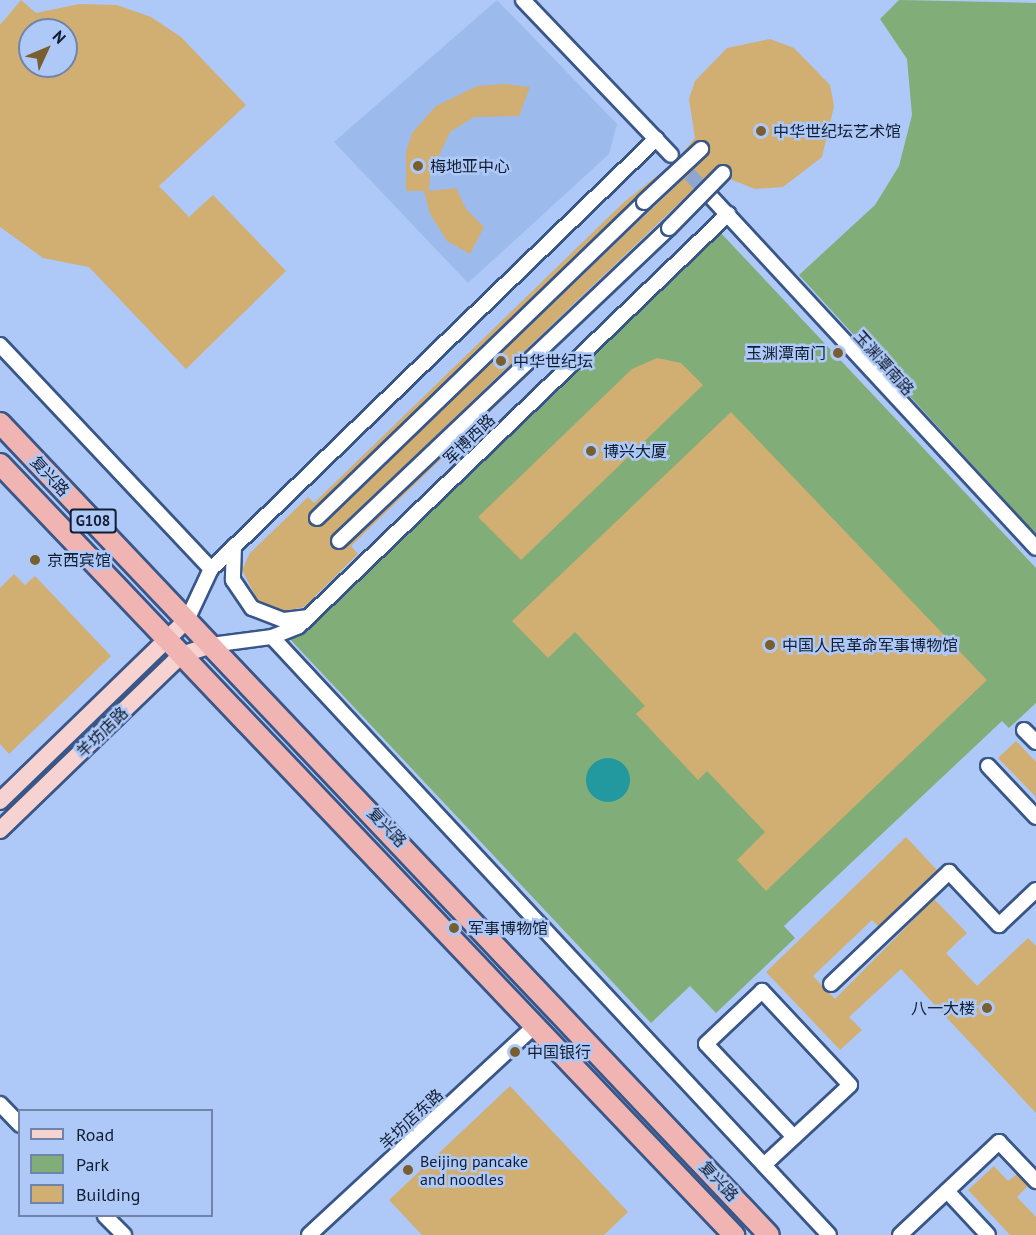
<!DOCTYPE html>
<meta charset="utf-8">
<style>
body{margin:0}
#map{position:relative;width:1036px;height:1235px;overflow:hidden;background:#aec9f7;font-family:"PT Sans","Noto Sans SC",sans-serif}
div>[style]{position:absolute}
.built>*{inset:0;background:#9dbaec}
.green>*{inset:0;background:#81ad79}
.water>*{inset:0;background:#22989f}
.round{border-radius:50%}
.building>*{inset:0;background:#d1ae71}
.minor-tunnel>*{height:14px;margin-top:-7px;transform-origin:0;background:repeating-linear-gradient(90deg,#8fa7d0 0 14px,transparent 0 21px)}
.roads{filter:drop-shadow(2px 0 #395688) drop-shadow(-2px 0 #395688) drop-shadow(0 2px #395688) drop-shadow(0 -2px #395688)}
.minor>*{height:14px;margin:-7px;padding:0 7px;transform-origin:7px;border-radius:7px;background:#fff}
.major>*{height:16px;margin:-8px;padding:0 8px;transform-origin:8px;border-radius:8px;background:#f6d2d1}
.highway>*{height:20px;margin:-10px;padding:0 10px;transform-origin:10px;border-radius:10px;background:#f0b4b2}
.bridges{filter:drop-shadow(2px 0 #395688) drop-shadow(-2px 0 #395688) drop-shadow(0 2px #395688) drop-shadow(0 -2px #395688)}
.minor-bridge>*{height:14px;margin:-7px;padding:0 7px;transform-origin:7px;border-radius:7px;background:#fff}
.dots>*{width:16px;height:16px;translate:-50% -50%;box-sizing:border-box;border:3px solid #aec9f7;border-radius:50%}
span{translate:-50% -50%;white-space:nowrap;text-align:center;line-height:1.15;-webkit-text-stroke:5px #aec9f7;paint-order:stroke}
.shield-label span{padding:2px 4px;background:#aec9f7;border:2px solid;border-radius:4px;-webkit-text-stroke-width:0}
.shield-label{font-size:15px;color:#111d32;font-weight:700}
.poi-label{font-size:16px;color:#111d32}
.left{translate:0 -50%;text-align:left}
.right{translate:-100% -50%;text-align:right}
.street-label{font-size:16px;color:#111d32}
.legend{position:absolute;left:18px;top:1109px;width:195px;height:108px;box-sizing:border-box;background:#aec9f7;border:2px solid #6f84a8;margin:0;padding:8px 10px;list-style:none;font-size:18px;color:#111d32}
.legend li{display:flex;align-items:center;gap:12px;height:30px}
.legend b{width:30px;border:2px solid #6f84a8}
.north{position:absolute;left:18px;top:18px;width:60px;height:60px;box-sizing:border-box;background:#aec9f7;border:2px solid #6f84a8;border-radius:50%;rotate:46deg;font-size:16px;font-weight:700;line-height:24px;text-align:center;color:#111d32}
.north::after{content:'';display:block;margin:auto;width:21px;height:27px;background:#795f30;clip-path:polygon(50% 0,100% 100%,50% 72%,0 100%)}
</style>
<div id="map">
<div class="built">
<div style="clip-path:polygon(497px 0,617px 124px,609px 154px,468px 283px,334px 142px)"></div>
</div>
<div class="green">
<div style="clip-path:polygon(899px 0,1036px 3px,1036px 534px,799px 275px,875px 205px,899px 166px,912px 115px,907px 59px,880px 19px)"></div>
<div style="clip-path:polygon(719px 231px,1036px 568px,1036px 703px,1009px 728px,1002px 721px,784px 926px,795px 938px,716px 1013px,690px 986px,651px 1023px,288px 637px)"></div>
</div>
<div class="water">
<div class="round" style="left:586px;top:758px;width:44px;height:44px"></div>
</div>
<div class="building">
<div style="clip-path:polygon(evenodd,21px 0,36px 13px,79px 4px,117px 5px,151px 17px,181px 37px,246px 105px,159px 186px,189px 217px,213px 195px,286px 271px,186px 369px,89px 267px,43px 258px,0 227px,0 25px,21px 0,30px 30px,66px 30px,66px 66px,30px 66px,30px 30px)"></div>
<div style="clip-path:polygon(770px 39px,794px 48px,830px 85px,834px 106px,822px 157px,783px 187px,755px 189px,730px 179px,729px 166px,717px 167px,333px 534px,333px 548px,345px 548px,555px 349px,351px 546px,358px 554px,304px 607px,285px 611px,258px 601px,242px 570px,250px 553px,308px 497px,314px 503px,624px 202px,672px 164px,311px 512px,311px 525px,323px 524px,707px 156px,710px 146px,700px 140px,680px 156px,695px 138px,689px 99px,695px 81px,727px 48px)"></div>
<div style="clip-path:polygon(504px 84px,530px 87px,519px 116px,474px 117px,450px 132px,430px 175px,429px 191px,456px 188px,466px 209px,484px 227px,470px 254px,447px 241px,430px 214px,424px 191px,428px 191px,406px 191px,406px 152px,412px 133px,436px 106px,477px 86px)"></div>
<div style="clip-path:polygon(657px 358px,681px 363px,703px 385px,521px 560px,478px 517px,632px 369px)"></div>
<div style="clip-path:polygon(731px 412px,987px 680px,766px 891px,737px 860px,765px 832px,707px 771px,698px 780px,636px 714px,645px 706px,575px 632px,548px 658px,512px 621px)"></div>
<div style="clip-path:polygon(14px 574px,25px 585px,35px 576px,111px 656px,9px 754px,0 744px,0 588px)"></div>
<div style="clip-path:polygon(1016px 741px,1036px 762px,1036px 797px,998px 758px)"></div>
<div style="clip-path:polygon(906px 837px,937px 870px,878px 926px,872px 920px,813px 976px,835px 999px,934px 899px,967px 933px,946px 953px,977px 986px,1028px 938px,1036px 946px,1036px 1113px,901px 969px,849px 1017px,862px 1030px,840px 1050px,766px 972px)"></div>
<div style="clip-path:polygon(510px 1086px,628px 1212px,604px 1235px,422px 1235px,389px 1200px)"></div>
<div style="clip-path:polygon(994px 1166px,1008px 1181px,1017px 1174px,1028px 1186px,1017px 1197px,1036px 1217px,1036px 1235px,1010px 1235px,968px 1190px)"></div>
</div>
<div class="minor-tunnel">
<div style="left:675px;top:159px;width:52px;rotate:46.5deg"></div>
</div>
<div class="roads">
<div class="minor">
<div style="left:523px;top:0;width:214px;rotate:46.3deg"></div>
<div style="left:711px;top:197px;width:478px;rotate:47.2deg"></div>
<div style="left:0;top:345px;width:308px;rotate:46.7deg"></div>
<div style="left:317px;top:518px;width:455px;rotate:-44deg"></div>
<div style="left:339px;top:541px;width:455px;rotate:-43.5deg"></div>
<div style="left:234px;top:546px;width:34px;rotate:92deg"></div>
<div style="left:233px;top:580px;width:34px;rotate:56deg"></div>
<div style="left:252px;top:608px;width:34px;rotate:21deg"></div>
<div style="left:284px;top:620px;width:25px;rotate:-7deg"></div>
<div style="left:187px;top:620px;width:56px;rotate:-64.8deg"></div>
<div style="left:211px;top:569px;width:619px;rotate:-44.02deg"></div>
<div style="left:272px;top:637px;width:817px;rotate:47.03deg"></div>
<div style="left:211px;top:645px;width:62px;rotate:-7.5deg"></div>
<div style="left:272px;top:637px;width:29px;rotate:-22deg"></div>
<div style="left:299px;top:626px;width:595px;rotate:-43.84deg"></div>
<div style="left:1024px;top:730px;width:17px;rotate:45deg"></div>
<div style="left:988px;top:766px;width:70px;rotate:46.7deg"></div>
<div style="left:831px;top:984px;width:163px;rotate:-43.5deg"></div>
<div style="left:949px;top:872px;width:73px;rotate:46.7deg"></div>
<div style="left:999px;top:925px;width:51px;rotate:-43.4deg"></div>
<div style="left:0;top:1104px;width:29px;rotate:46deg"></div>
<div style="left:764px;top:1165px;width:117px;rotate:-42.9deg"></div>
<div style="left:850px;top:1085px;width:129px;rotate:-133.1deg"></div>
<div style="left:762px;top:991px;width:77px;rotate:136.6deg"></div>
<div style="left:706px;top:1044px;width:128px;rotate:46.6deg"></div>
<div style="left:947px;top:1191px;width:60px;rotate:47deg"></div>
<div style="left:105px;top:1216px;width:27px;rotate:45deg"></div>
<div style="left:309px;top:1235px;width:306px;rotate:-42.8deg"></div>
<div style="left:900px;top:1235px;width:136px;rotate:-43.2deg"></div>
<div style="left:999px;top:1142px;width:54px;rotate:46.5deg"></div>
</div>
<div class="major">
<div style="left:0;top:801px;width:260px;rotate:-44.1deg"></div>
<div style="left:0;top:830px;width:252px;rotate:-44deg"></div>
<div style="left:181px;top:655px;width:32px;rotate:-18deg"></div>
</div>
<div class="highway">
<div style="left:0;top:423px;width:1118px;rotate:46.56deg"></div>
<div style="left:0;top:464px;width:1065px;rotate:46.41deg"></div>
</div>
</div>
<div class="bridges">
<div class="minor-bridge">
<div style="left:644px;top:202px;width:78px;rotate:-42.9deg"></div>
<div style="left:669px;top:228px;width:77px;rotate:-45.5deg"></div>
</div>
</div>
<div class="dots">
<div style="left:761px;top:131px;background:#795f30"></div>
<div style="left:418px;top:166px;background:#795f30"></div>
<div style="left:838px;top:353px;background:#795f30"></div>
<div style="left:501px;top:361px;background:#795f30"></div>
<div style="left:591px;top:451px;background:#795f30"></div>
<div style="left:35px;top:560px;background:#795f30"></div>
<div style="left:770px;top:645px;background:#795f30"></div>
<div style="left:454px;top:928px;background:#795f30"></div>
<div style="left:987px;top:1008px;background:#795f30"></div>
<div style="left:515px;top:1052px;background:#795f30"></div>
<div style="left:408px;top:1170px;background:#795f30"></div>
</div>
<div class="shield-label">
<span style="left:93px;top:521px">G108</span>
</div>
<div class="poi-label">
<span class="left" style="left:773px;top:131px">中华世纪坛艺术馆</span>
<span class="left" style="left:430px;top:166px">梅地亚中心</span>
<span class="right" style="left:826px;top:353px">玉渊潭南门</span>
<span class="left" style="left:513px;top:361px">中华世纪坛</span>
<span class="left" style="left:603px;top:451px">博兴大厦</span>
<span class="left" style="left:47px;top:560px">京西宾馆</span>
<span class="left" style="left:782px;top:645px">中国人民革命军事博物馆</span>
<span class="left" style="left:468px;top:928px">军事博物馆</span>
<span class="right" style="left:975px;top:1008px">八一大楼</span>
<span class="left" style="left:527px;top:1052px">中国银行</span>
<span class="left" style="left:420px;top:1170px">Beijing pancake<br>and noodles</span>
</div>
<div class="street-label">
<span style="left:884px;top:363px;rotate:48deg">玉渊潭南路</span>
<span style="left:469px;top:439px;rotate:-44deg">军博西路</span>
<span style="left:50px;top:476px;rotate:47deg">复兴路</span>
<span style="left:102px;top:732px;rotate:-44deg">羊坊店路</span>
<span style="left:387px;top:827px;rotate:46deg">复兴路</span>
<span style="left:411px;top:1119px;rotate:-43deg">羊坊店东路</span>
<span style="left:719px;top:1181px;rotate:47deg">复兴路</span>
</div>
<ul class="legend">
<li><b style="height:8px;background:#f6d2d1"></b>Road</li>
<li><b style="height:16px;background:#81ad79"></b>Park</li>
<li><b style="height:16px;background:#d1ae71"></b>Building</li>
</ul>
<div class="north">N</div>
</div>
